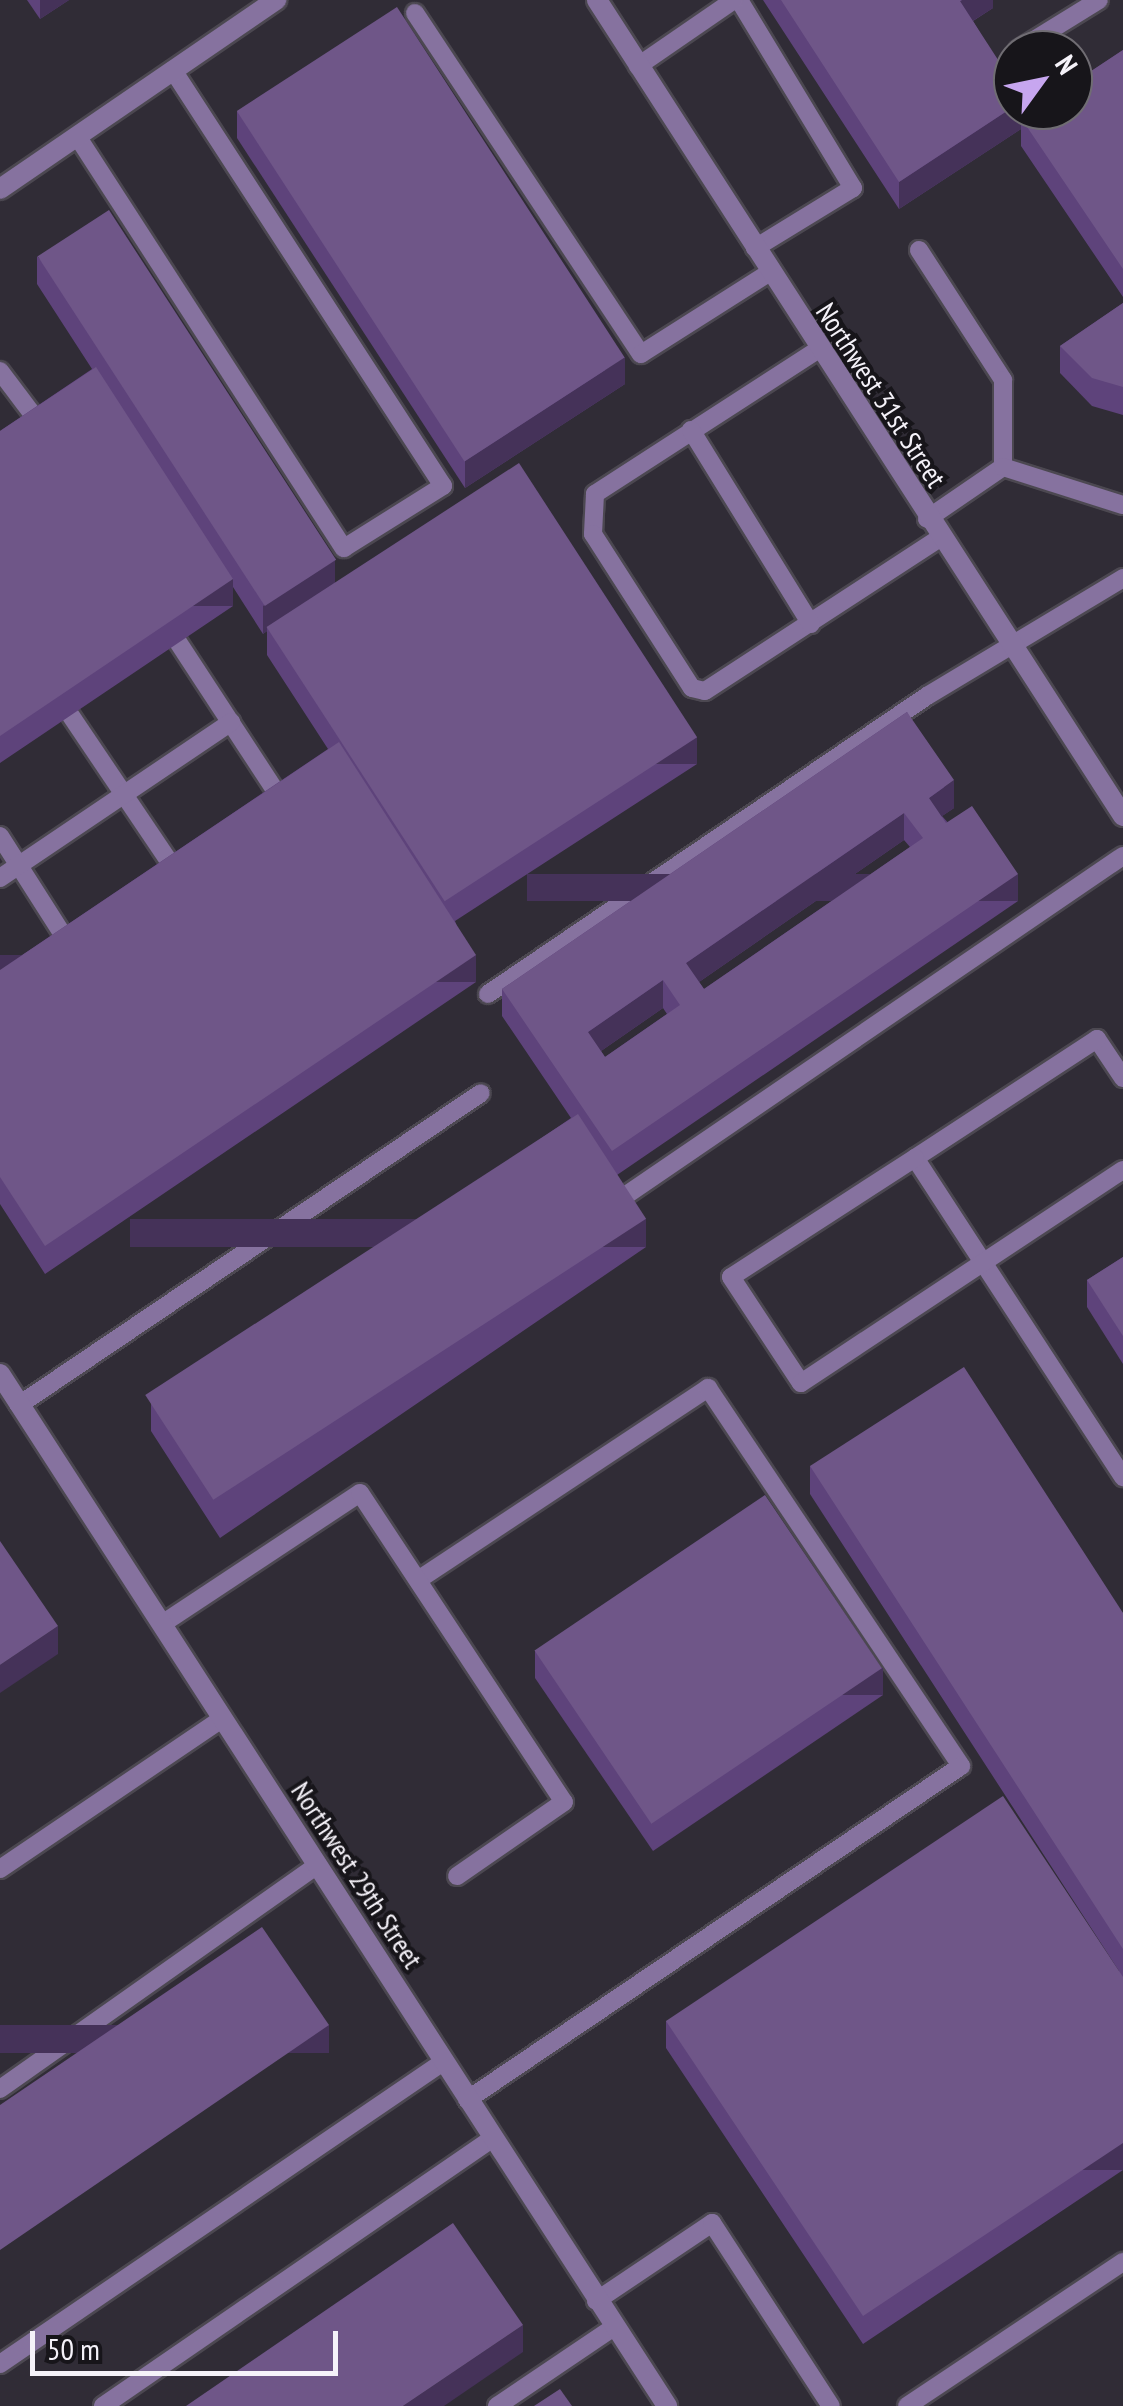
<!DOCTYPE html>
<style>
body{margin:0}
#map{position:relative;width:1123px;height:2406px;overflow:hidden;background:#302c36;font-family:"PT Sans Narrow",sans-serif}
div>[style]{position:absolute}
.roads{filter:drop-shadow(2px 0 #4c4851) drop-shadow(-2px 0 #4c4851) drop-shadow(0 2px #4c4851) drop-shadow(0 -2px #4c4851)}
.service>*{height:18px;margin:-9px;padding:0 9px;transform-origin:9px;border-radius:9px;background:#86729f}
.minor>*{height:20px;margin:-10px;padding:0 10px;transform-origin:10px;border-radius:10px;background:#86729f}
.tertiary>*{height:20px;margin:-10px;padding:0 10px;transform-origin:10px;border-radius:10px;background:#86729f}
.wall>*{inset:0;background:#5e437b}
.shaded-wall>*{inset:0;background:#453259;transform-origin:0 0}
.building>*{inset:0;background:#6f5688;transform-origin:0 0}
span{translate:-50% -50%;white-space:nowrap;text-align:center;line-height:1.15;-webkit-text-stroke:8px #17151a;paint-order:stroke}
.street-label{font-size:28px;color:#f5f2f9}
.north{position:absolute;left:993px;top:30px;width:100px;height:100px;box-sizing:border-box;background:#17151a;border:2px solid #706d73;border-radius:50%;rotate:57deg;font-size:28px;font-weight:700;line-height:40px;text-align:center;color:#f5f2f9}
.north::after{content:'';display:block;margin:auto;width:35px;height:45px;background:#c7a6ef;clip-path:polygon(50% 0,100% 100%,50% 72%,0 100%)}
.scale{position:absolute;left:30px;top:2331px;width:308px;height:45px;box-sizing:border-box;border:5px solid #f5f2f9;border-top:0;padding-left:12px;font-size:30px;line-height:35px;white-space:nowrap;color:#f5f2f9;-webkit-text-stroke:8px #17151a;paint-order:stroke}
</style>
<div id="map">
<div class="roads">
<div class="service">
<div style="left:739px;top:0;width:220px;rotate:58.8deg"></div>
<div style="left:853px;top:188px;width:115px;rotate:148.5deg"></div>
<div style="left:415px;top:13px;width:409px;rotate:56.5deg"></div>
<div style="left:641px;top:354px;width:153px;rotate:-32.4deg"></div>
<div style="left:1018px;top:50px;width:95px;rotate:-31.7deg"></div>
<div style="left:638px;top:66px;width:116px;rotate:-34.5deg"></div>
<div style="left:77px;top:136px;width:491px;rotate:57.1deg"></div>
<div style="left:344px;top:548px;width:117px;rotate:-32.1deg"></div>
<div style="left:443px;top:486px;width:496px;rotate:-123deg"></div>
<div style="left:919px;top:250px;width:155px;rotate:57.1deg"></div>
<div style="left:1003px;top:380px;width:87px;rotate:90deg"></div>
<div style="left:819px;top:349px;width:267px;rotate:147.1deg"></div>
<div style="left:595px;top:494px;width:40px;rotate:92.9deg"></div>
<div style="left:593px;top:534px;width:183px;rotate:57.3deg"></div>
<div style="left:692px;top:688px;width:13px;rotate:13deg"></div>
<div style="left:705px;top:691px;width:280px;rotate:-33.1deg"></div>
<div style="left:0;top:371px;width:71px;rotate:53deg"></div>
<div style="left:691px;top:430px;width:228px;rotate:58.3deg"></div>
<div style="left:927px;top:519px;width:92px;rotate:-34.4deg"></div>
<div style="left:1003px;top:467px;width:126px;rotate:17.6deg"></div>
<div style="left:178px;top:642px;width:194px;rotate:56.8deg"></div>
<div style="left:71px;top:716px;width:193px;rotate:56deg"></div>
<div style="left:0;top:836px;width:134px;rotate:57.5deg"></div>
<div style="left:0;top:878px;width:279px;rotate:-34deg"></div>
<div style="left:488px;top:994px;width:531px;rotate:-34.17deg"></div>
<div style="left:927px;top:696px;width:229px;rotate:-31deg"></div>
<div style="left:1123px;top:1078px;width:47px;rotate:-123.7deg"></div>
<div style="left:1097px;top:1039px;width:217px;rotate:146.8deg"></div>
<div style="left:915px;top:1158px;width:381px;rotate:56.9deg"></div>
<div style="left:915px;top:1158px;width:219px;rotate:147.1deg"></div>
<div style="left:731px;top:1277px;width:127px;rotate:56.6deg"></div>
<div style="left:801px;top:1383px;width:386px;rotate:-33.5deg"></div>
<div style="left:619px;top:1200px;width:610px;rotate:-34.32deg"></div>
<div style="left:19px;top:1405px;width:557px;rotate:-34.03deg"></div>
<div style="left:418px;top:1580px;width:348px;rotate:-33.5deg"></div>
<div style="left:708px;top:1388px;width:455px;rotate:56.2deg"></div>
<div style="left:961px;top:1766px;width:596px;rotate:145.94deg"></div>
<div style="left:162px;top:1624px;width:237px;rotate:-33.5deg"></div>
<div style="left:360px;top:1493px;width:370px;rotate:56.6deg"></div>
<div style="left:564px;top:1802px;width:130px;rotate:145.3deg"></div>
<div style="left:0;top:1869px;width:269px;rotate:-34.1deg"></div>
<div style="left:0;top:2089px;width:389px;rotate:-35.2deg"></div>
<div style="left:596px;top:2301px;width:140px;rotate:-33.9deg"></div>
<div style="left:712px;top:2223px;width:218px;rotate:57deg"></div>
<div style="left:0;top:2364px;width:536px;rotate:-34.28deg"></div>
<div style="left:103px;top:2406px;width:472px;rotate:-34.5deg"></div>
<div style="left:497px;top:2406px;width:141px;rotate:-34deg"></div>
<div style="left:907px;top:2406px;width:260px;rotate:-33.7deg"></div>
</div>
<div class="minor">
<div style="left:597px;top:0;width:971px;rotate:57.19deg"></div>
<div style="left:0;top:1374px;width:1229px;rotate:57.12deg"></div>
</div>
<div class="tertiary">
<div style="left:0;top:189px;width:335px;rotate:-34.4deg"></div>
</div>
</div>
<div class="wall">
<div style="clip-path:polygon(27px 0,69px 0,40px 19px)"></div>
<div style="clip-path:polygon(763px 0,993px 0,993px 8px,973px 21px,1024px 110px,1024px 116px,1123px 50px,1123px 297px,1021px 146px,1021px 129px,899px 209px)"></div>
<div style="clip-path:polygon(237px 111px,625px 384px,465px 488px,237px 138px)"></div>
<div style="clip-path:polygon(37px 256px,335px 584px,697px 764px,455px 921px,476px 982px,45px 1274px,0 1204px,0 970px,328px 749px,267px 655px,267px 631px,263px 634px,233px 587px,233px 606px,0 763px,0 431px,92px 369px,37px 284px)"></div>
<div style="clip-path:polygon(1123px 303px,1123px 415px,1092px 406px,1060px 373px,1060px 346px)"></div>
<div style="clip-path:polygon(evenodd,907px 712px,954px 808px,942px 816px,1018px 901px,617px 1175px,646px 1247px,220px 1538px,151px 1431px,151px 1404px,571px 1118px,502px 1016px,502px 989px,907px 712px,904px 840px,910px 847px,704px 989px,699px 982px,904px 840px,907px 712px,663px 1008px,667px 1014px,605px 1057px,601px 1051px,663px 1008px)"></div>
<div style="clip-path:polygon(1123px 1257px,1123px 1364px,1087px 1307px,1087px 1280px)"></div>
<div style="clip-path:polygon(810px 1466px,1123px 1613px,1123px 2170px,863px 2344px,666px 2048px,666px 2021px,1119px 1971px,810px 1494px)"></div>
<div style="clip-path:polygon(535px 1651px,883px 1695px,653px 1851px,535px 1678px)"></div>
</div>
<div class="shaded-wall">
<div style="clip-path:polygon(40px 0,69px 0,40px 19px)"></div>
<div style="clip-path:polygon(962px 0,993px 0,993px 8px,960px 29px,960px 1px)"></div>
<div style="clip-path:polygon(1013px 107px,1013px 110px,1024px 110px,1024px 122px,1021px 118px,1021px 129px,899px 209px,899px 182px)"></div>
<div style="clip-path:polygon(625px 357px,625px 384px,465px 488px,465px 461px)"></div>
<div style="clip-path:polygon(335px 560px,335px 587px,267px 628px,267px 631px,263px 634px,263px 606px)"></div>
<div style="left:233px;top:579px;width:27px;height:281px;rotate:90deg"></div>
<div style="left:697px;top:737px;width:27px;height:301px;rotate:90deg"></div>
<div style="clip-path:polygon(954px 780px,954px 808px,929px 825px,929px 798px)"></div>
<div style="clip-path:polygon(904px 813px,904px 840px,686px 991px,686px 963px)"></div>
<div style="left:1018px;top:874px;width:27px;height:491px;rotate:90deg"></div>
<div style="left:476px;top:955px;width:27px;height:520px;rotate:90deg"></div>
<div style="clip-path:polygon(663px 980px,663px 1008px,588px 1060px,588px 1032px)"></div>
<div style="left:646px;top:1219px;width:28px;height:516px;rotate:90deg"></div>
<div style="clip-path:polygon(58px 1626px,58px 1654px,0 1693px,0 1665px)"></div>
<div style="left:883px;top:1668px;width:27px;height:278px;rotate:90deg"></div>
<div style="left:329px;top:2025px;width:28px;height:399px;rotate:90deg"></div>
<div style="left:1123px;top:2143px;width:27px;height:312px;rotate:90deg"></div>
<div style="clip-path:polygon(523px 2325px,523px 2352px,444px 2406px,403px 2406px)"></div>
</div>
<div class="building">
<div style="clip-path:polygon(781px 0,962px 0,960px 1px,1013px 83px,1013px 107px,899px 182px)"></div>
<div style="left:397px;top:7px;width:418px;height:191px;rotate:57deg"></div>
<div style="clip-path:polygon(1123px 50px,1123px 269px,1021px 118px,1033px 110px,1073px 110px,1073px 83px)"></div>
<div style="left:109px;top:210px;width:417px;height:85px;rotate:57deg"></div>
<div style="clip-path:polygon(1123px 303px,1123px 387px,1092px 378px,1060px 346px)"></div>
<div style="clip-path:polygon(96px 367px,233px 579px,0 736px,0 431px)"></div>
<div style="left:519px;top:463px;width:327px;height:301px;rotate:57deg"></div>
<div style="clip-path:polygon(evenodd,907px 712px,954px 780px,929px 798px,946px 823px,972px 806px,1018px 874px,612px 1151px,502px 989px,907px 712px,904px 813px,923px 838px,704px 989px,686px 963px,904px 813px,907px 712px,663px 980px,680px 1005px,605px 1057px,588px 1032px,663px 980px)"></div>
<div style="clip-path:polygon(339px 742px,476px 955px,45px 1246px,0 1177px,0 970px)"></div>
<div style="left:578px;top:1114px;width:125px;height:516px;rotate:57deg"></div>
<div style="clip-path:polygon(1123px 1257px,1123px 1336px,1087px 1280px)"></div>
<div style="clip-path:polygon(964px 1367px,1123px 1613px,1123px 1949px,810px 1466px)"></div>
<div style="left:765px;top:1495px;width:209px;height:278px;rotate:56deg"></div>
<div style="clip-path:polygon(0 1541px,58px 1626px,0 1665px)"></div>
<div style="clip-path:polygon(1003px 1796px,1123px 1977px,1123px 2143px,863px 2316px,666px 2021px)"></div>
<div style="clip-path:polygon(262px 1927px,329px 2025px,0 2250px,0 2105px)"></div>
<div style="clip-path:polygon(453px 2223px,523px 2325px,403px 2406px,186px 2406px)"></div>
<div style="clip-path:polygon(560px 2389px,572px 2406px,534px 2406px)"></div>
</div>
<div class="street-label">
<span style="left:881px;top:395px;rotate:57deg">Northwest 31st Street</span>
<span style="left:357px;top:1875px;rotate:57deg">Northwest 29th Street</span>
</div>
<div class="north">N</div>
<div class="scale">50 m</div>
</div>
